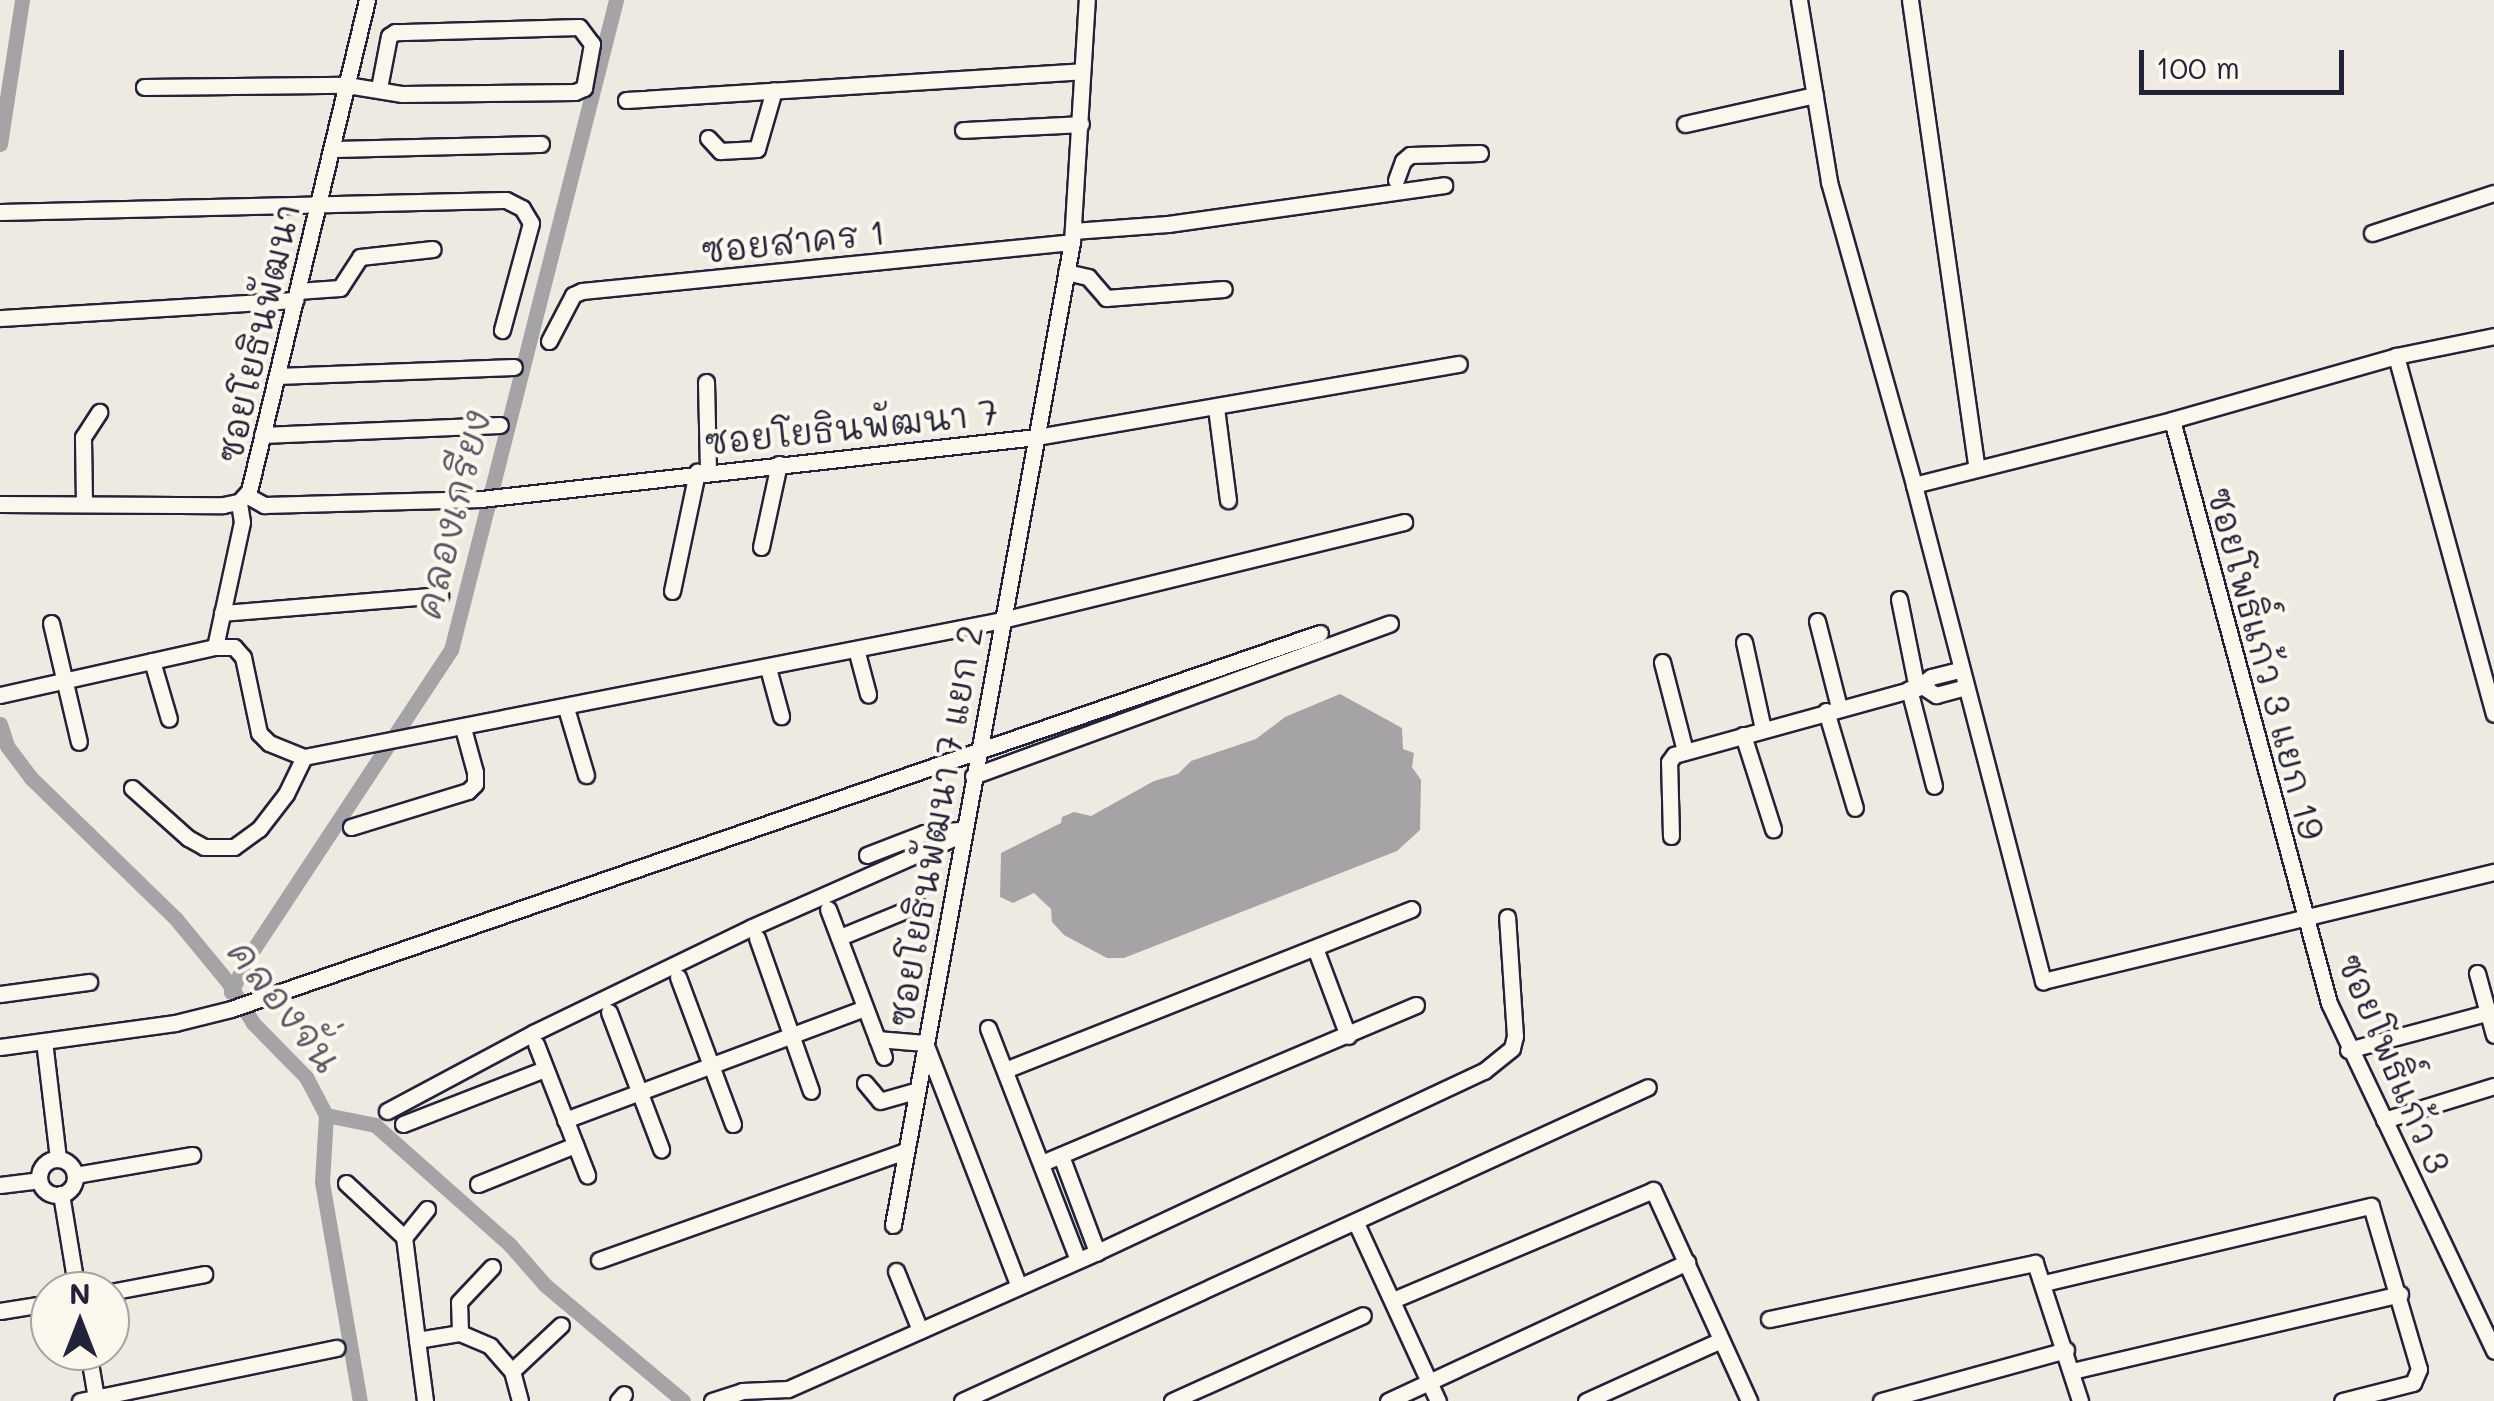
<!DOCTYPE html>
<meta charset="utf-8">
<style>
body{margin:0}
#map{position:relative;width:2494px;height:1401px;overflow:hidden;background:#eeeae2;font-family:Mali,"Playpen Sans Thai",sans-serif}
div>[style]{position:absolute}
.water>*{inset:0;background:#a6a3a7}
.canal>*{height:15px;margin:-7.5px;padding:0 7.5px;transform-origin:7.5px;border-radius:7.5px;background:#a6a3a7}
.roads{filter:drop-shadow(2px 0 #22223b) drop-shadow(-2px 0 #22223b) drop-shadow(0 2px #22223b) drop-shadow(0 -2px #22223b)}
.minor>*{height:15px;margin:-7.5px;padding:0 7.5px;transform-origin:7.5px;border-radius:7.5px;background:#fbf7ec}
.minor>.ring{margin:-7.5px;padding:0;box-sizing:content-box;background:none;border:15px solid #fbf7ec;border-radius:50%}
span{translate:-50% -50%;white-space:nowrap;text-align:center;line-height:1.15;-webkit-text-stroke:8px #fbf7ec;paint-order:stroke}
.street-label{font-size:35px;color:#22223b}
.water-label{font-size:38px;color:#575666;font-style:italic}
.north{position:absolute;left:30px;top:1271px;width:100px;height:100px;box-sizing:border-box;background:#fbf7ec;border:2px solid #a4a2a5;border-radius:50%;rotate:0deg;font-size:28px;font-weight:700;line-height:40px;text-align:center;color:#22223b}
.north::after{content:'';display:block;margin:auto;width:35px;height:45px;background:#22223b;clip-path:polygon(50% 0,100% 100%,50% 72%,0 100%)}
.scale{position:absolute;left:2139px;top:50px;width:205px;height:45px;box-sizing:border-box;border:5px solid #22223b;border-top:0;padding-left:12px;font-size:30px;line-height:35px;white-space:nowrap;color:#22223b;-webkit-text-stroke:8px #fbf7ec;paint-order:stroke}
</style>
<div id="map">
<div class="water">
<div style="clip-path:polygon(1340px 694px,1402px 728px,1403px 749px,1414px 753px,1412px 767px,1421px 780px,1420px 830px,1397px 851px,1124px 958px,1107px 958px,1064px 935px,1052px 922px,1051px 909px,1034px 893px,1013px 903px,1000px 897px,1001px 853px,1061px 823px,1062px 817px,1074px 812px,1091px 816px,1154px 781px,1178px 774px,1191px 761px,1256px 739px,1285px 717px)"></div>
</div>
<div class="canal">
<div style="left:0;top:144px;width:146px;rotate:-81.3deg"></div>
<div style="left:0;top:724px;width:23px;rotate:72deg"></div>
<div style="left:7px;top:746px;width:39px;rotate:53deg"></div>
<div style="left:30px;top:777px;width:204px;rotate:44.2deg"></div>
<div style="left:176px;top:919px;width:82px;rotate:50.5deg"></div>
<div style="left:228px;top:982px;width:48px;rotate:58.6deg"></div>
<div style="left:253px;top:1023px;width:76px;rotate:45.5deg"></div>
<div style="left:306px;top:1077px;width:43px;rotate:62.2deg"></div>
<div style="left:326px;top:1115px;width:67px;rotate:93.4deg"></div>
<div style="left:322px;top:1182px;width:222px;rotate:80.2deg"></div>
<div style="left:231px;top:992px;width:37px;rotate:-64deg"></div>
<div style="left:247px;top:959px;width:370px;rotate:-56.6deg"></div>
<div style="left:451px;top:650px;width:671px;rotate:-75.76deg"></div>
<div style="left:326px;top:1115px;width:50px;rotate:11.5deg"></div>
<div style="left:375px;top:1125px;width:181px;rotate:41.6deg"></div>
<div style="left:510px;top:1245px;width:53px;rotate:48.8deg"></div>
<div style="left:545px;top:1285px;width:180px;rotate:40deg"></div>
</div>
<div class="roads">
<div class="minor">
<div style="left:1799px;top:0;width:184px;rotate:80.6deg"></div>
<div style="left:1829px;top:182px;width:315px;rotate:74.3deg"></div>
<div style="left:1914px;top:485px;width:513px;rotate:75.42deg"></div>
<div style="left:2043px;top:981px;width:464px;rotate:-13.6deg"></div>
<div style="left:1910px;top:0;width:473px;rotate:81.9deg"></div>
<div style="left:144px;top:87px;width:203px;rotate:-0.6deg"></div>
<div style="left:347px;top:85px;width:56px;rotate:9.3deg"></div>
<div style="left:402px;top:94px;width:173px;rotate:-0.7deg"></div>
<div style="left:575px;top:92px;width:10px;rotate:-24deg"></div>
<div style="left:584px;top:88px;width:45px;rotate:-79.7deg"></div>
<div style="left:592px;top:44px;width:21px;rotate:-127deg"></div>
<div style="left:579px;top:27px;width:184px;rotate:178.4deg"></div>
<div style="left:395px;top:32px;width:7px;rotate:146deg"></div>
<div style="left:389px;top:36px;width:53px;rotate:100.9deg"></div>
<div style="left:626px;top:100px;width:457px;rotate:-3.6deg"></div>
<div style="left:1685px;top:124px;width:133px;rotate:-12.6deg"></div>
<div style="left:963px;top:130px;width:118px;rotate:-2.9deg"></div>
<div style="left:708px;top:138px;width:18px;rotate:47deg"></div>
<div style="left:720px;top:151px;width:37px;rotate:-3deg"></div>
<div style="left:757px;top:149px;width:61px;rotate:-73.9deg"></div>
<div style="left:332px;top:149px;width:209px;rotate:-1.4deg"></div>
<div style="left:1396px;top:180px;width:20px;rotate:-70deg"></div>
<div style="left:1403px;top:161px;width:9px;rotate:-41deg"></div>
<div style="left:1410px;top:155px;width:70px;rotate:-1.6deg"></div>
<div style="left:0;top:212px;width:506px;rotate:-1.36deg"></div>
<div style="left:506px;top:200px;width:18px;rotate:27deg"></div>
<div style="left:522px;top:208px;width:17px;rotate:59deg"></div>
<div style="left:531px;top:223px;width:111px;rotate:105.2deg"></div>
<div style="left:1073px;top:231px;width:95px;rotate:-4.2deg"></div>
<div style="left:1168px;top:224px;width:279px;rotate:-8deg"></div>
<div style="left:2372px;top:233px;width:128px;rotate:-18.2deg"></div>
<div style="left:1066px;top:272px;width:23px;rotate:13deg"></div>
<div style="left:1088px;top:277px;width:28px;rotate:49deg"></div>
<div style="left:1106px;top:298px;width:118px;rotate:-4.4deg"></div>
<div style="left:297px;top:291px;width:43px;rotate:-4deg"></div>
<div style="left:340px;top:288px;width:37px;rotate:-57deg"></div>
<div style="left:360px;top:257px;width:73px;rotate:-6.3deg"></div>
<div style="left:0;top:318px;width:296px;rotate:-3.5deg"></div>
<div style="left:549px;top:341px;width:52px;rotate:-62.4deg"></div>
<div style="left:573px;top:295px;width:10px;rotate:-24deg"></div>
<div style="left:582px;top:291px;width:492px;rotate:-5.7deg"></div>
<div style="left:2396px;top:356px;width:371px;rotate:74.7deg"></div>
<div style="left:277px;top:376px;width:237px;rotate:-2.2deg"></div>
<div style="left:706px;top:382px;width:89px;rotate:88.7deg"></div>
<div style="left:1216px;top:408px;width:93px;rotate:82.6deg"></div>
<div style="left:2172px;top:420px;width:604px;rotate:74.93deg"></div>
<div style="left:2329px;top:1003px;width:385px;rotate:64.6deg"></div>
<div style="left:262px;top:435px;width:238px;rotate:-2.4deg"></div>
<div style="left:1914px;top:485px;width:266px;rotate:-14.1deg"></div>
<div style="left:2172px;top:420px;width:233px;rotate:-15.9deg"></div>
<div style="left:2396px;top:356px;width:100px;rotate:-11.5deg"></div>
<div style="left:246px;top:495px;width:21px;rotate:29deg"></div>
<div style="left:264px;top:505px;width:217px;rotate:-1.6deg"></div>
<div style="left:481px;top:499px;width:558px;rotate:-6.37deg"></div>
<div style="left:1036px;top:437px;width:429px;rotate:-9.8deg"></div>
<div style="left:84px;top:502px;width:65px;rotate:-90.9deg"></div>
<div style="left:83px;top:437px;width:30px;rotate:-57deg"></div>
<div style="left:0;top:504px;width:223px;rotate:0.3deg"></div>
<div style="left:223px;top:505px;width:16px;rotate:-11deg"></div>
<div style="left:239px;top:502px;width:15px;rotate:-48deg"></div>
<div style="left:249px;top:491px;width:505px;rotate:-76.49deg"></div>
<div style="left:761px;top:547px;width:85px;rotate:-77.8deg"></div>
<div style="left:672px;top:591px;width:122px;rotate:-78.1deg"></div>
<div style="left:1899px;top:599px;width:91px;rotate:78.6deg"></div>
<div style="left:222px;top:613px;width:219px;rotate:-4.7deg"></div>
<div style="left:1817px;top:621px;width:89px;rotate:75.7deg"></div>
<div style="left:51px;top:623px;width:122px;rotate:76.8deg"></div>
<div style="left:1744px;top:642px;width:89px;rotate:77.7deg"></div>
<div style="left:215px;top:647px;width:128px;rotate:-77.8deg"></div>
<div style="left:242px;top:522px;width:20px;rotate:-99deg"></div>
<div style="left:856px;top:649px;width:47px;rotate:75.1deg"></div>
<div style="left:152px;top:661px;width:60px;rotate:73.7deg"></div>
<div style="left:1662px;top:662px;width:92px;rotate:75.5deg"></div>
<div style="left:768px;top:668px;width:50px;rotate:74.8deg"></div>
<div style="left:1922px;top:686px;width:17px;rotate:33deg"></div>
<div style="left:1936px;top:695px;width:30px;rotate:-15deg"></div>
<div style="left:1909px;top:689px;width:100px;rotate:75.5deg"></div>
<div style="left:0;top:695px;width:220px;rotate:-12.6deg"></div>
<div style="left:215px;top:647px;width:19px"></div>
<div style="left:234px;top:647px;width:13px;rotate:48deg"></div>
<div style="left:243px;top:657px;width:78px;rotate:78.1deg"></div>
<div style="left:259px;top:733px;width:14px;rotate:45deg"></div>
<div style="left:269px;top:743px;width:38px;rotate:22deg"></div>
<div style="left:304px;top:757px;width:711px;rotate:-11.1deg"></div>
<div style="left:1002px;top:620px;width:414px;rotate:-13.7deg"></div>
<div style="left:566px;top:708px;width:70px;rotate:73.4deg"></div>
<div style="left:1826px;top:711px;width:101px;rotate:73.4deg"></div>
<div style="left:1743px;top:735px;width:99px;rotate:72.3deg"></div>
<div style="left:973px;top:776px;width:444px;rotate:-20.1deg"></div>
<div style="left:132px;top:788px;width:75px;rotate:41.8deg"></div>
<div style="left:188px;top:838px;width:18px;rotate:29deg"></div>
<div style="left:204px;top:847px;width:30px"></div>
<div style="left:234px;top:847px;width:31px;rotate:-36deg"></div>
<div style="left:259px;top:829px;width:44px;rotate:-52.4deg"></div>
<div style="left:286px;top:794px;width:41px;rotate:-64.1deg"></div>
<div style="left:351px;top:827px;width:122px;rotate:-17.1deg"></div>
<div style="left:468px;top:791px;width:10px;rotate:-45deg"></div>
<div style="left:475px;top:784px;width:12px;rotate:-90deg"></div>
<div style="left:475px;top:772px;width:46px;rotate:-105.3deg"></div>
<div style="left:1671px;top:836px;width:74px;rotate:-91.5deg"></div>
<div style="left:1669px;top:762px;width:9px;rotate:-54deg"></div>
<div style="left:1674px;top:755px;width:252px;rotate:-15.4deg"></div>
<div style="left:1917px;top:688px;width:18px;rotate:-38deg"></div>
<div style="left:1931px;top:677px;width:30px;rotate:-14deg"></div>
<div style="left:867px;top:855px;width:61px;rotate:-21.1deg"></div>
<div style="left:924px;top:833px;width:38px;rotate:-5deg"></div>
<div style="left:828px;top:909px;width:158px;rotate:69.3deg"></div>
<div style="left:840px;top:937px;width:84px;rotate:-22.3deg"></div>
<div style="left:757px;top:938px;width:162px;rotate:70.6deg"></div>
<div style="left:1315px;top:948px;width:94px;rotate:69.4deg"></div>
<div style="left:2477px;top:973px;width:64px;rotate:74.7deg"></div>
<div style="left:678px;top:977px;width:157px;rotate:69.5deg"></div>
<div style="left:0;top:994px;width:90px;rotate:-7.7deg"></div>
<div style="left:609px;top:1012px;width:147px;rotate:69.2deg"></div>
<div style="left:988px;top:1028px;width:249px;rotate:68.8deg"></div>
<div style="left:877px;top:1039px;width:48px;rotate:4.8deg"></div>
<div style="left:925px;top:1043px;width:261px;rotate:68.9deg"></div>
<div style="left:44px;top:1041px;width:119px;rotate:83.2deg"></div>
<div style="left:536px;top:1044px;width:141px;rotate:68.7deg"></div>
<div style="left:0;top:1047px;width:177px;rotate:-7.8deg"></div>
<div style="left:175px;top:1023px;width:58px;rotate:-14deg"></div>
<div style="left:231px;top:1009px;width:1152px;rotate:-19.05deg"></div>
<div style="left:2348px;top:1050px;width:143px;rotate:-15deg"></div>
<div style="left:1005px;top:1070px;width:437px;rotate:-21.6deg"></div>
<div style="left:865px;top:1083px;width:23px;rotate:50deg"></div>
<div style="left:880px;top:1101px;width:37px;rotate:-16deg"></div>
<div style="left:387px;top:1111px;width:166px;rotate:-28.1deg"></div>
<div style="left:533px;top:1033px;width:243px;rotate:-25.8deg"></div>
<div style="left:752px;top:927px;width:228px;rotate:-23.8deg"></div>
<div style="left:565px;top:1120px;width:320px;rotate:-20.5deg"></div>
<div style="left:2384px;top:1120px;width:115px;rotate:-17.2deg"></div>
<div style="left:403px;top:1124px;width:152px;rotate:-21.2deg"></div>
<div style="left:1061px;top:1156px;width:103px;rotate:69.4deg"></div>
<div class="ring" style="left:39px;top:1159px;width:21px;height:21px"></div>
<div style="left:1042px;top:1163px;width:406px;rotate:-22.9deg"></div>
<div style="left:75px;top:1175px;width:119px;rotate:-9.7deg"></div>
<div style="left:346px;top:1183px;width:79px;rotate:43deg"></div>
<div style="left:478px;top:1184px;width:105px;rotate:-21.9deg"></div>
<div style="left:0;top:1185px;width:39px;rotate:-7deg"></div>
<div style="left:61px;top:1194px;width:98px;rotate:80.6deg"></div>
<div style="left:427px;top:1209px;width:36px;rotate:129deg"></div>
<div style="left:404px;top:1237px;width:104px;rotate:82.8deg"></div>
<div style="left:417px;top:1340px;width:44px;rotate:-9.2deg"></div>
<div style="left:1356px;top:1223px;width:196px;rotate:65.3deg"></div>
<div style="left:893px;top:1225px;width:999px;rotate:-79.68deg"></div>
<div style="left:1072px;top:242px;width:242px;rotate:-86.5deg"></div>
<div style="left:599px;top:1260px;width:325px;rotate:-19.6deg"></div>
<div style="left:492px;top:1267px;width:48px;rotate:133.3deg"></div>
<div style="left:459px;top:1302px;width:31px;rotate:88deg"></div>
<div style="left:460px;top:1333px;width:33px;rotate:23deg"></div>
<div style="left:490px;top:1346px;width:33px;rotate:49deg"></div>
<div style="left:512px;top:1371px;width:31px;rotate:75deg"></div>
<div style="left:896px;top:1271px;width:64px;rotate:67.9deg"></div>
<div style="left:2044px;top:1283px;width:336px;rotate:-13.3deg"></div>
<div style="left:2371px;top:1206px;width:170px;rotate:73.6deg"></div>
<div style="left:2419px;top:1369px;width:15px;rotate:113deg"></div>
<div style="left:2413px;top:1383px;width:73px;rotate:165.8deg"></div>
<div style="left:110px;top:1292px;width:96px;rotate:-10.8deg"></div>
<div style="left:1393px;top:1300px;width:282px;rotate:-22.9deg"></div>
<div style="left:1653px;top:1190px;width:232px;rotate:65.5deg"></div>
<div style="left:0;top:1311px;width:51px;rotate:-9.1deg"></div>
<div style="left:1769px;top:1319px;width:272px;rotate:-11.9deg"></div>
<div style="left:2035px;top:1263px;width:145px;rotate:71.9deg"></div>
<div style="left:417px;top:1340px;width:62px;rotate:82.5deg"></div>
<div style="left:88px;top:1351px;width:48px;rotate:80.3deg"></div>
<div style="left:512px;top:1371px;width:67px;rotate:-43.2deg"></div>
<div style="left:2072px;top:1371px;width:337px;rotate:-13.2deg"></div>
<div style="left:80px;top:1401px;width:262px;rotate:-11.7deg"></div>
<div style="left:618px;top:1401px;width:9px;rotate:-49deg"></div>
<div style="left:712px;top:1401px;width:32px;rotate:-18deg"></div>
<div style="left:742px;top:1391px;width:46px;rotate:-2.5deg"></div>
<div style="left:788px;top:1389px;width:338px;rotate:-23.9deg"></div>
<div style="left:1097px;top:1252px;width:427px;rotate:-25.1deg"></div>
<div style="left:1484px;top:1071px;width:36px;rotate:-39deg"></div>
<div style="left:1512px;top:1048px;width:12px;rotate:-76deg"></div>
<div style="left:1515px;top:1036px;width:119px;rotate:-93.8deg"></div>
<div style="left:962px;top:1401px;width:754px;rotate:-24.59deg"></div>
<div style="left:1172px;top:1401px;width:209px;rotate:-24.2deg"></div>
<div style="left:1388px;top:1401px;width:330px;rotate:-24.9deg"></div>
<div style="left:1586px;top:1401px;width:148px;rotate:-24.3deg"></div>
<div style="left:1881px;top:1401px;width:192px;rotate:-15.4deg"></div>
</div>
</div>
<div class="street-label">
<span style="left:793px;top:240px;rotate:-6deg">ซอยสาคร 1</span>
<span style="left:257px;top:333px;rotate:-77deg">ซอยโยธินพัฒนา</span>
<span style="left:851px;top:426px;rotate:-6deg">ซอยโยธินพัฒนา 7</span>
<span style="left:2267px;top:663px;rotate:75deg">ซอยโพธิ์แก้ว 3 แยก 19</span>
<span style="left:934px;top:826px;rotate:-80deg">ซอยโยธินพัฒนา 7 แยก 2</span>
<span style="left:2395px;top:1063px;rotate:67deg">ซอยโพธิ์แก้ว 3</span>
</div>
<div class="water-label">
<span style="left:452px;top:514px;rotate:-76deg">คลองเกรียง</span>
<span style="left:285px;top:1006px;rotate:52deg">คลองจั่น</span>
</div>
<div class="north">N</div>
<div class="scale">100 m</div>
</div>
